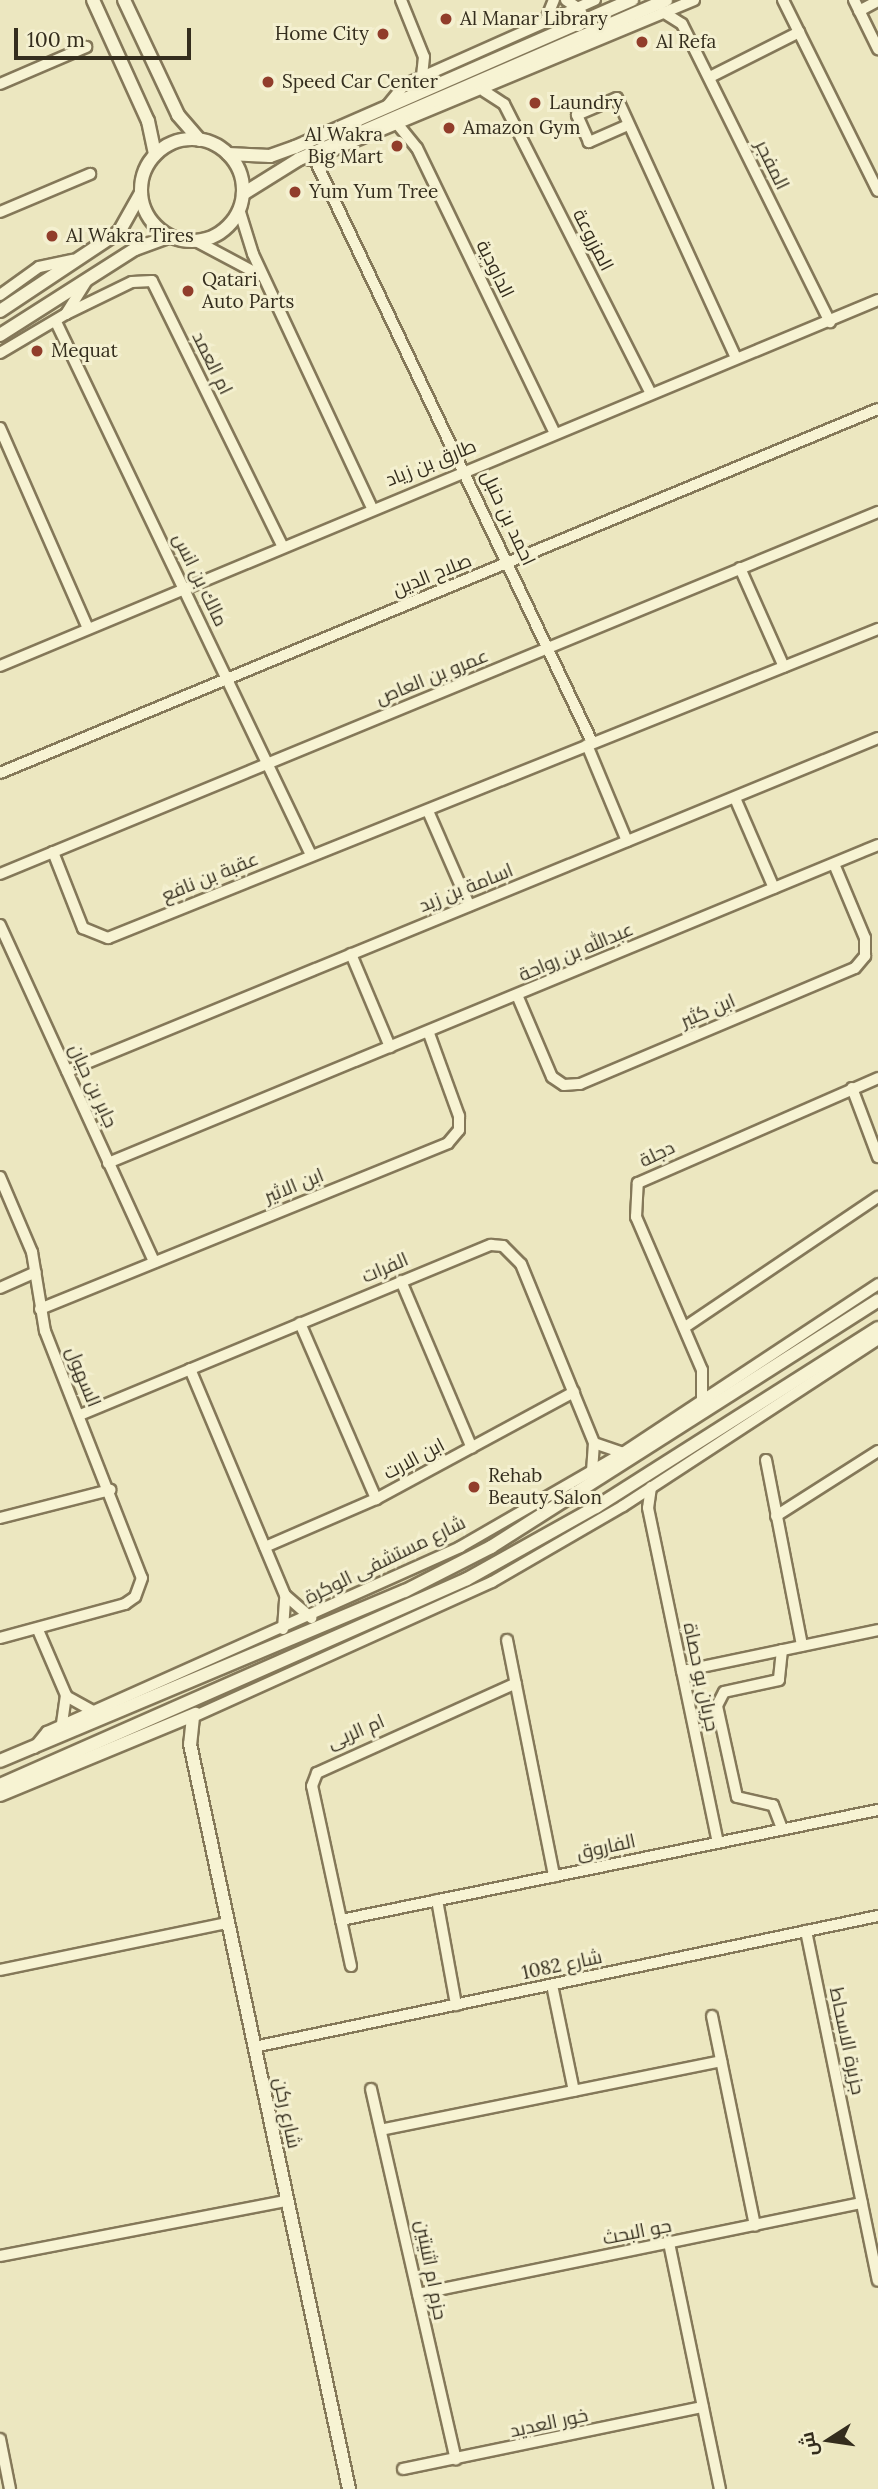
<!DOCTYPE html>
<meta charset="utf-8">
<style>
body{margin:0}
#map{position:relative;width:878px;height:2489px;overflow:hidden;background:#ece7c0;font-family:Lora,Cairo,serif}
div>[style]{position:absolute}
.roads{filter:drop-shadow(2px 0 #847859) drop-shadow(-2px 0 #847859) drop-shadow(0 2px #847859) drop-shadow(0 -2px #847859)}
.minor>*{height:10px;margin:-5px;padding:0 5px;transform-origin:5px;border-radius:5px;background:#f7f3d3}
.tertiary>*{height:12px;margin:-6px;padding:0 6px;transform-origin:6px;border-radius:6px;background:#f7f3d3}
.secondary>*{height:12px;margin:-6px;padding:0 6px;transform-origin:6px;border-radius:6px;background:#f7f3d3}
.secondary>.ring{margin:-6px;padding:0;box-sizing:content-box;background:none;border:12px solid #f7f3d3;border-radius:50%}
.dots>*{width:19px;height:19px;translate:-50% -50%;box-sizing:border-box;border:4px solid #f4f0d0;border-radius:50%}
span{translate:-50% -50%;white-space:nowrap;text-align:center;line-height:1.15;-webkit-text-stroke:6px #f4f0d0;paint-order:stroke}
.poi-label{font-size:19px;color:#342d1d}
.left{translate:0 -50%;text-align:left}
.right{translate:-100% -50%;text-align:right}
.street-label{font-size:19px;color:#342d1d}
.north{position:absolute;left:794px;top:2405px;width:70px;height:70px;-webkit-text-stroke:5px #f4f0d0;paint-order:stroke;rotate:258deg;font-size:19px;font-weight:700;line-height:28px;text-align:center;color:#342d1d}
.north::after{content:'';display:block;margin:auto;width:24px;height:32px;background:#342d1d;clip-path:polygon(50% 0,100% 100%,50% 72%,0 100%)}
.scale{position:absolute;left:14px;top:28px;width:177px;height:32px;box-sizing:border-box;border:4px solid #342d1d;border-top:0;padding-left:9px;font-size:21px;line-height:24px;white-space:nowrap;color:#342d1d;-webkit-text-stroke:5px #f4f0d0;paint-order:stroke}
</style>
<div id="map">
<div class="roads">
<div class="minor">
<div style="left:401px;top:0;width:61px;rotate:68deg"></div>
<div style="left:424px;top:57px;width:19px;rotate:96deg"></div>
<div style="left:566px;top:0;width:14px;rotate:34deg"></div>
<div style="left:783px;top:0;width:213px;rotate:63.6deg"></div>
<div style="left:854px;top:0;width:55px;rotate:63.9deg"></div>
<div style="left:859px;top:11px;width:21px;rotate:-28deg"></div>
<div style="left:663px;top:12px;width:22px;rotate:32deg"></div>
<div style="left:682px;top:24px;width:333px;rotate:63.6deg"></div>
<div style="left:545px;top:22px;width:24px;rotate:-68deg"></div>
<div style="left:710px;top:77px;width:100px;rotate:-26.8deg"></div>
<div style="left:0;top:84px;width:94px;rotate:-23.3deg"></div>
<div style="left:484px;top:91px;width:24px;rotate:33deg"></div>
<div style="left:504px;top:104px;width:323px;rotate:63.1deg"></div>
<div style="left:388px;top:105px;width:26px;rotate:-51deg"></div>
<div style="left:404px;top:85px;width:209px;rotate:-24deg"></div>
<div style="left:628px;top:125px;width:43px;rotate:156.4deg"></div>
<div style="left:589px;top:142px;width:30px;rotate:-114deg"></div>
<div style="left:577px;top:115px;width:43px;rotate:-23deg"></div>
<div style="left:617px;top:98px;width:286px;rotate:65.4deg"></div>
<div style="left:399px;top:126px;width:28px;rotate:51deg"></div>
<div style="left:417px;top:148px;width:315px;rotate:64.2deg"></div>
<div style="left:310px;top:160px;width:416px;rotate:-22.6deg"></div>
<div style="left:315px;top:160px;width:645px;rotate:64.55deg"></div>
<div style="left:239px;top:209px;width:47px;rotate:72.7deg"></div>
<div style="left:253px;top:254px;width:278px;rotate:64.9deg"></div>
<div style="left:0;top:212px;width:98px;rotate:-22.9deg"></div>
<div style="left:196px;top:241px;width:72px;rotate:28deg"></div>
<div style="left:0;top:295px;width:48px;rotate:-35.7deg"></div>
<div style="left:39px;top:267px;width:35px;rotate:-12deg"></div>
<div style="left:66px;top:314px;width:73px;rotate:-25.9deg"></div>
<div style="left:132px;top:282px;width:20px;rotate:-3deg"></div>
<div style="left:152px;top:281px;width:294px;rotate:63.8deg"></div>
<div style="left:56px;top:322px;width:591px;rotate:64.43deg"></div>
<div style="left:0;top:353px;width:77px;rotate:-30.6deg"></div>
<div style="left:66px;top:314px;width:39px;rotate:-58deg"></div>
<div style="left:0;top:428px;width:219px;rotate:66.3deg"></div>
<div style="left:740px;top:568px;width:108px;rotate:66deg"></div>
<div style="left:0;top:666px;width:951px;rotate:-22.63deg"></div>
<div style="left:587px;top:745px;width:104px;rotate:67.4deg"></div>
<div style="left:0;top:773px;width:950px;rotate:-22.52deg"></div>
<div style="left:735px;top:798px;width:98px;rotate:66.6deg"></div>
<div style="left:428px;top:811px;width:103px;rotate:66.4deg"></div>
<div style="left:53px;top:852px;width:82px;rotate:68.5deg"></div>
<div style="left:83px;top:928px;width:27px;rotate:22deg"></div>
<div style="left:108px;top:938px;width:830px;rotate:-21.87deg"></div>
<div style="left:0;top:874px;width:950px;rotate:-22.41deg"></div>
<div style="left:0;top:925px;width:371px;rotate:65.4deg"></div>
<div style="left:351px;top:954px;width:101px;rotate:67.2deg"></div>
<div style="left:517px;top:995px;width:89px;rotate:66.9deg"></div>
<div style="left:552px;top:1077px;width:14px;rotate:34deg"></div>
<div style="left:564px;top:1085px;width:16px;rotate:-4deg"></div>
<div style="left:580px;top:1084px;width:298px;rotate:-22.9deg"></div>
<div style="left:855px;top:968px;width:16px;rotate:-50deg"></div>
<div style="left:865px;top:956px;width:18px;rotate:-90deg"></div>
<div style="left:865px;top:938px;width:80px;rotate:-112.7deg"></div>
<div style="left:67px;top:1071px;width:877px;rotate:-22.32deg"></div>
<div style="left:852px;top:1088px;width:74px;rotate:69.4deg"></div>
<div style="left:108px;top:1163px;width:833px;rotate:-22.44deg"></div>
<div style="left:0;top:1177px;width:82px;rotate:66.9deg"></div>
<div style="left:32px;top:1252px;width:80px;rotate:80.7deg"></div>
<div style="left:45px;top:1331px;width:265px;rotate:68.6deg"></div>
<div style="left:142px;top:1578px;width:20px;rotate:110deg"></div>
<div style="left:135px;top:1597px;width:12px;rotate:145deg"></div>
<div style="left:125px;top:1604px;width:130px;rotate:164.8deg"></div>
<div style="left:401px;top:1281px;width:181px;rotate:67deg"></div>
<div style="left:0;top:1288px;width:39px;rotate:-24deg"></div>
<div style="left:40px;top:1309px;width:440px;rotate:-22.1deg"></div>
<div style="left:448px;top:1143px;width:17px;rotate:-50deg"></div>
<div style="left:459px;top:1130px;width:14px;rotate:-90deg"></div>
<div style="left:459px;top:1116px;width:90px;rotate:-110deg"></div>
<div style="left:300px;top:1323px;width:192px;rotate:66.6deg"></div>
<div style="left:685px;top:1327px;width:233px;rotate:-34deg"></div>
<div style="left:190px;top:1369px;width:245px;rotate:67.2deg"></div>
<div style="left:285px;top:1595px;width:35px;rotate:41deg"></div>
<div style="left:702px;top:1400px;width:30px;rotate:-90deg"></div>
<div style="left:702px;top:1370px;width:167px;rotate:-113.3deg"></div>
<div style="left:636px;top:1217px;width:34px;rotate:-87deg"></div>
<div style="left:638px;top:1183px;width:262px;rotate:-23.6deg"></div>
<div style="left:80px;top:1415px;width:445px;rotate:-22.5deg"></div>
<div style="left:491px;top:1245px;width:12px;rotate:5deg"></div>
<div style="left:503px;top:1246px;width:25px;rotate:45deg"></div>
<div style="left:521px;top:1264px;width:193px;rotate:67.8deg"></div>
<div style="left:594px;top:1443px;width:29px;rotate:94deg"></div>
<div style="left:594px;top:1443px;width:31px;rotate:19deg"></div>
<div style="left:766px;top:1460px;width:189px;rotate:79deg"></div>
<div style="left:651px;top:1487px;width:21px;rotate:98deg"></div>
<div style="left:648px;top:1508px;width:342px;rotate:78.2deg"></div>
<div style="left:776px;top:1516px;width:121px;rotate:-32.5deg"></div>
<div style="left:0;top:1518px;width:114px;rotate:-14.3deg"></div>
<div style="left:265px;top:1547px;width:121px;rotate:-23.4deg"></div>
<div style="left:376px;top:1499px;width:225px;rotate:-28.4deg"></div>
<div style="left:283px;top:1629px;width:30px;rotate:-86deg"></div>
<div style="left:38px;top:1630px;width:71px;rotate:66.7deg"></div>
<div style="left:66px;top:1695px;width:30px;rotate:98deg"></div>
<div style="left:507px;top:1640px;width:241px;rotate:78.7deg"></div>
<div style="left:782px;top:1650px;width:30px;rotate:96deg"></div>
<div style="left:779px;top:1680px;width:56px;rotate:167.7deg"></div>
<div style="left:724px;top:1692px;width:16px;rotate:117deg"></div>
<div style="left:717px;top:1706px;width:93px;rotate:77.6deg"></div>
<div style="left:737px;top:1797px;width:37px;rotate:13deg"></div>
<div style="left:773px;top:1805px;width:26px;rotate:69deg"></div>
<div style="left:682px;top:1671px;width:200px;rotate:-11.8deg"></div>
<div style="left:66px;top:1696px;width:31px;rotate:29deg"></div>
<div style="left:193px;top:1717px;width:328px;rotate:-24.3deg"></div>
<div style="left:492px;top:1582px;width:151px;rotate:-30.1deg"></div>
<div style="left:623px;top:1506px;width:305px;rotate:-33.2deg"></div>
<div style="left:34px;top:1748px;width:21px;rotate:-51deg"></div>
<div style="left:47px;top:1732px;width:453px;rotate:-24.1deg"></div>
<div style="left:460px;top:1547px;width:188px;rotate:-30deg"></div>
<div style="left:623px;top:1453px;width:306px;rotate:-33.5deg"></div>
<div style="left:437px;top:1900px;width:107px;rotate:79.7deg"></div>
<div style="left:341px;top:1920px;width:548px;rotate:-11.58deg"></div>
<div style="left:806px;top:1931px;width:357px;rotate:78.4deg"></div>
<div style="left:351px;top:1966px;width:184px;rotate:-102.2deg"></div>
<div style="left:312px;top:1786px;width:14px;rotate:-69deg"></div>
<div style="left:317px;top:1773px;width:218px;rotate:-24.3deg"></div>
<div style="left:0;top:1970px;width:232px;rotate:-11.7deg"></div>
<div style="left:552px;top:1985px;width:108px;rotate:78.3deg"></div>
<div style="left:712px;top:2016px;width:214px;rotate:78.4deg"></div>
<div style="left:254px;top:2047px;width:638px;rotate:-11.86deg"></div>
<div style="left:371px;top:2089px;width:380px;rotate:77.1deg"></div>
<div style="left:385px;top:2129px;width:343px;rotate:-11.4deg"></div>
<div style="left:669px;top:2243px;width:251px;rotate:78.3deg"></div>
<div style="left:0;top:2256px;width:291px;rotate:-10.9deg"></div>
<div style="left:418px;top:2294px;width:453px;rotate:-11.6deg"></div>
<div style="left:0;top:2439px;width:51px;rotate:78.7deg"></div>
<div style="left:403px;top:2469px;width:306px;rotate:-11.7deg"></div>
</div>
<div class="tertiary">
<div style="left:193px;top:1717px;width:27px;rotate:96deg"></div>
<div style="left:190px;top:1744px;width:762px;rotate:77.95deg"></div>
<div style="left:0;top:1761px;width:439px;rotate:-22.8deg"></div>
<div style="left:405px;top:1591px;width:97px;rotate:-27.1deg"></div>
<div style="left:491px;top:1547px;width:459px;rotate:-32.5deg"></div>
<div style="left:0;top:1785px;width:510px;rotate:-23.8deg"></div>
<div style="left:467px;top:1579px;width:148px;rotate:-29.2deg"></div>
<div style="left:596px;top:1507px;width:334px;rotate:-32.4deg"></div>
<div style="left:0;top:1795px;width:212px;rotate:-22.5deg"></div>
</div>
<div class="secondary">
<div style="left:93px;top:0;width:133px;rotate:65.6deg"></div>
<div style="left:148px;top:121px;width:34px;rotate:78deg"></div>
<div style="left:124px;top:0;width:127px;rotate:64.8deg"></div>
<div style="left:178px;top:115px;width:33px;rotate:49deg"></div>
<div style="left:578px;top:25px;width:7px;rotate:-34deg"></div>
<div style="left:584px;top:21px;width:14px;rotate:-115deg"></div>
<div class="ring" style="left:141px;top:139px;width:90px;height:90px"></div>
<div style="left:228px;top:154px;width:42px;rotate:2.7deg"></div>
<div style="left:270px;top:156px;width:27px;rotate:-20deg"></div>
<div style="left:295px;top:147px;width:368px;rotate:-23.6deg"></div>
<div style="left:243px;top:194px;width:66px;rotate:-32deg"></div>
<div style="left:299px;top:159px;width:400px;rotate:-23.4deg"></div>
<div style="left:0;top:311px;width:143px;rotate:-33.6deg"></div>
<div style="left:119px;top:232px;width:45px;rotate:-60.6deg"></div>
<div style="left:0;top:335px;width:160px;rotate:-32.5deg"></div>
<div style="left:135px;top:249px;width:37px;rotate:-20deg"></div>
</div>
</div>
<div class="dots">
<div style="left:446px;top:19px;background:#913d2b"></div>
<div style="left:383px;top:34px;background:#913d2b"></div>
<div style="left:642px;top:42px;background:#913d2b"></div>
<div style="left:268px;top:82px;background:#913d2b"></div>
<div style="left:535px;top:103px;background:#913d2b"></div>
<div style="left:449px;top:128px;background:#913d2b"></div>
<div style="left:397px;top:146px;background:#913d2b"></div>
<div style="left:295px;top:192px;background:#913d2b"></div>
<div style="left:52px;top:236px;background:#913d2b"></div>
<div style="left:188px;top:291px;background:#913d2b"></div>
<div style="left:37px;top:351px;background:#913d2b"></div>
<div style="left:474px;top:1487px;background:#913d2b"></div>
</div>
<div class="poi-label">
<span class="left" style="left:460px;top:19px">Al Manar Library</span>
<span class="right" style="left:369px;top:34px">Home City</span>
<span class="left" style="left:656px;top:42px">Al Refa</span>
<span class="left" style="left:282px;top:82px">Speed Car Center</span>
<span class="left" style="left:549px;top:103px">Laundry</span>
<span class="left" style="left:463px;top:128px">Amazon Gym</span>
<span class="right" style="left:383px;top:146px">Al Wakra<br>Big Mart</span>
<span class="left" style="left:309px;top:192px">Yum Yum Tree</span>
<span class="left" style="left:66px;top:236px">Al Wakra Tires</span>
<span class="left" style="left:202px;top:291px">Qatari<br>Auto Parts</span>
<span class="left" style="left:51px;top:351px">Mequat</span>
<span class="left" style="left:488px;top:1487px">Rehab<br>Beauty Salon</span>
</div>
<div class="street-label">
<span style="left:772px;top:165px;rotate:64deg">المفجر</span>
<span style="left:593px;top:240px;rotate:63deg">المزروعة</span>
<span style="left:495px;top:269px;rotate:64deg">الداودية</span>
<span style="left:212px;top:363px;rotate:64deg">ام العمد</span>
<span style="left:431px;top:463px;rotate:-22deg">طارق بن زياد</span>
<span style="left:508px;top:518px;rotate:65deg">احمد بن حنبل</span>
<span style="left:432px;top:575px;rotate:-22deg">صلاح الدين</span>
<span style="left:200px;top:580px;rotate:64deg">مالك بن انس</span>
<span style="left:432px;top:677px;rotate:-22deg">عمرو بن العاص</span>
<span style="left:210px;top:877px;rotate:-22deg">عقبة بن نافع</span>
<span style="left:466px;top:888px;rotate:-22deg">اسامة بن زيد</span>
<span style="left:576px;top:952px;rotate:-23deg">عبدالله بن رواحة</span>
<span style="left:708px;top:1011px;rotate:-23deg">ابن كثير</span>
<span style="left:93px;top:1086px;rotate:65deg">جابر بن حيان</span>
<span style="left:657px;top:1154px;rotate:-26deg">دجلة</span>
<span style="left:294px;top:1186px;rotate:-22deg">ابن الاثير</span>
<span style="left:385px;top:1268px;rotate:-23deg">الفرات</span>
<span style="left:83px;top:1377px;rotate:68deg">السهول</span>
<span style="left:414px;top:1459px;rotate:-28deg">ابن الارت</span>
<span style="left:385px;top:1560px;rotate:-26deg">شارع مستشفى الوكرة</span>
<span style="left:701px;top:1677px;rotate:78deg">جريان بو حصاة</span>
<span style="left:356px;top:1732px;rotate:-23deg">ام الربى</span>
<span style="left:606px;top:1847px;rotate:-12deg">الفاروق</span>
<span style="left:562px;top:1965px;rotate:-12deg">شارع 1082</span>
<span style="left:847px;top:2041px;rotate:78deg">جزيرة الاسحاط</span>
<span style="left:287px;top:2113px;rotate:78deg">شارع ركن</span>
<span style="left:637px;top:2232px;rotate:-11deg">جو البحث</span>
<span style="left:431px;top:2270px;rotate:79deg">حزم ام اثنيتين</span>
<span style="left:549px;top:2423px;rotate:-12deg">خور العديد</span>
</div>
<div class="north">ش</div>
<div class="scale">100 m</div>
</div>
